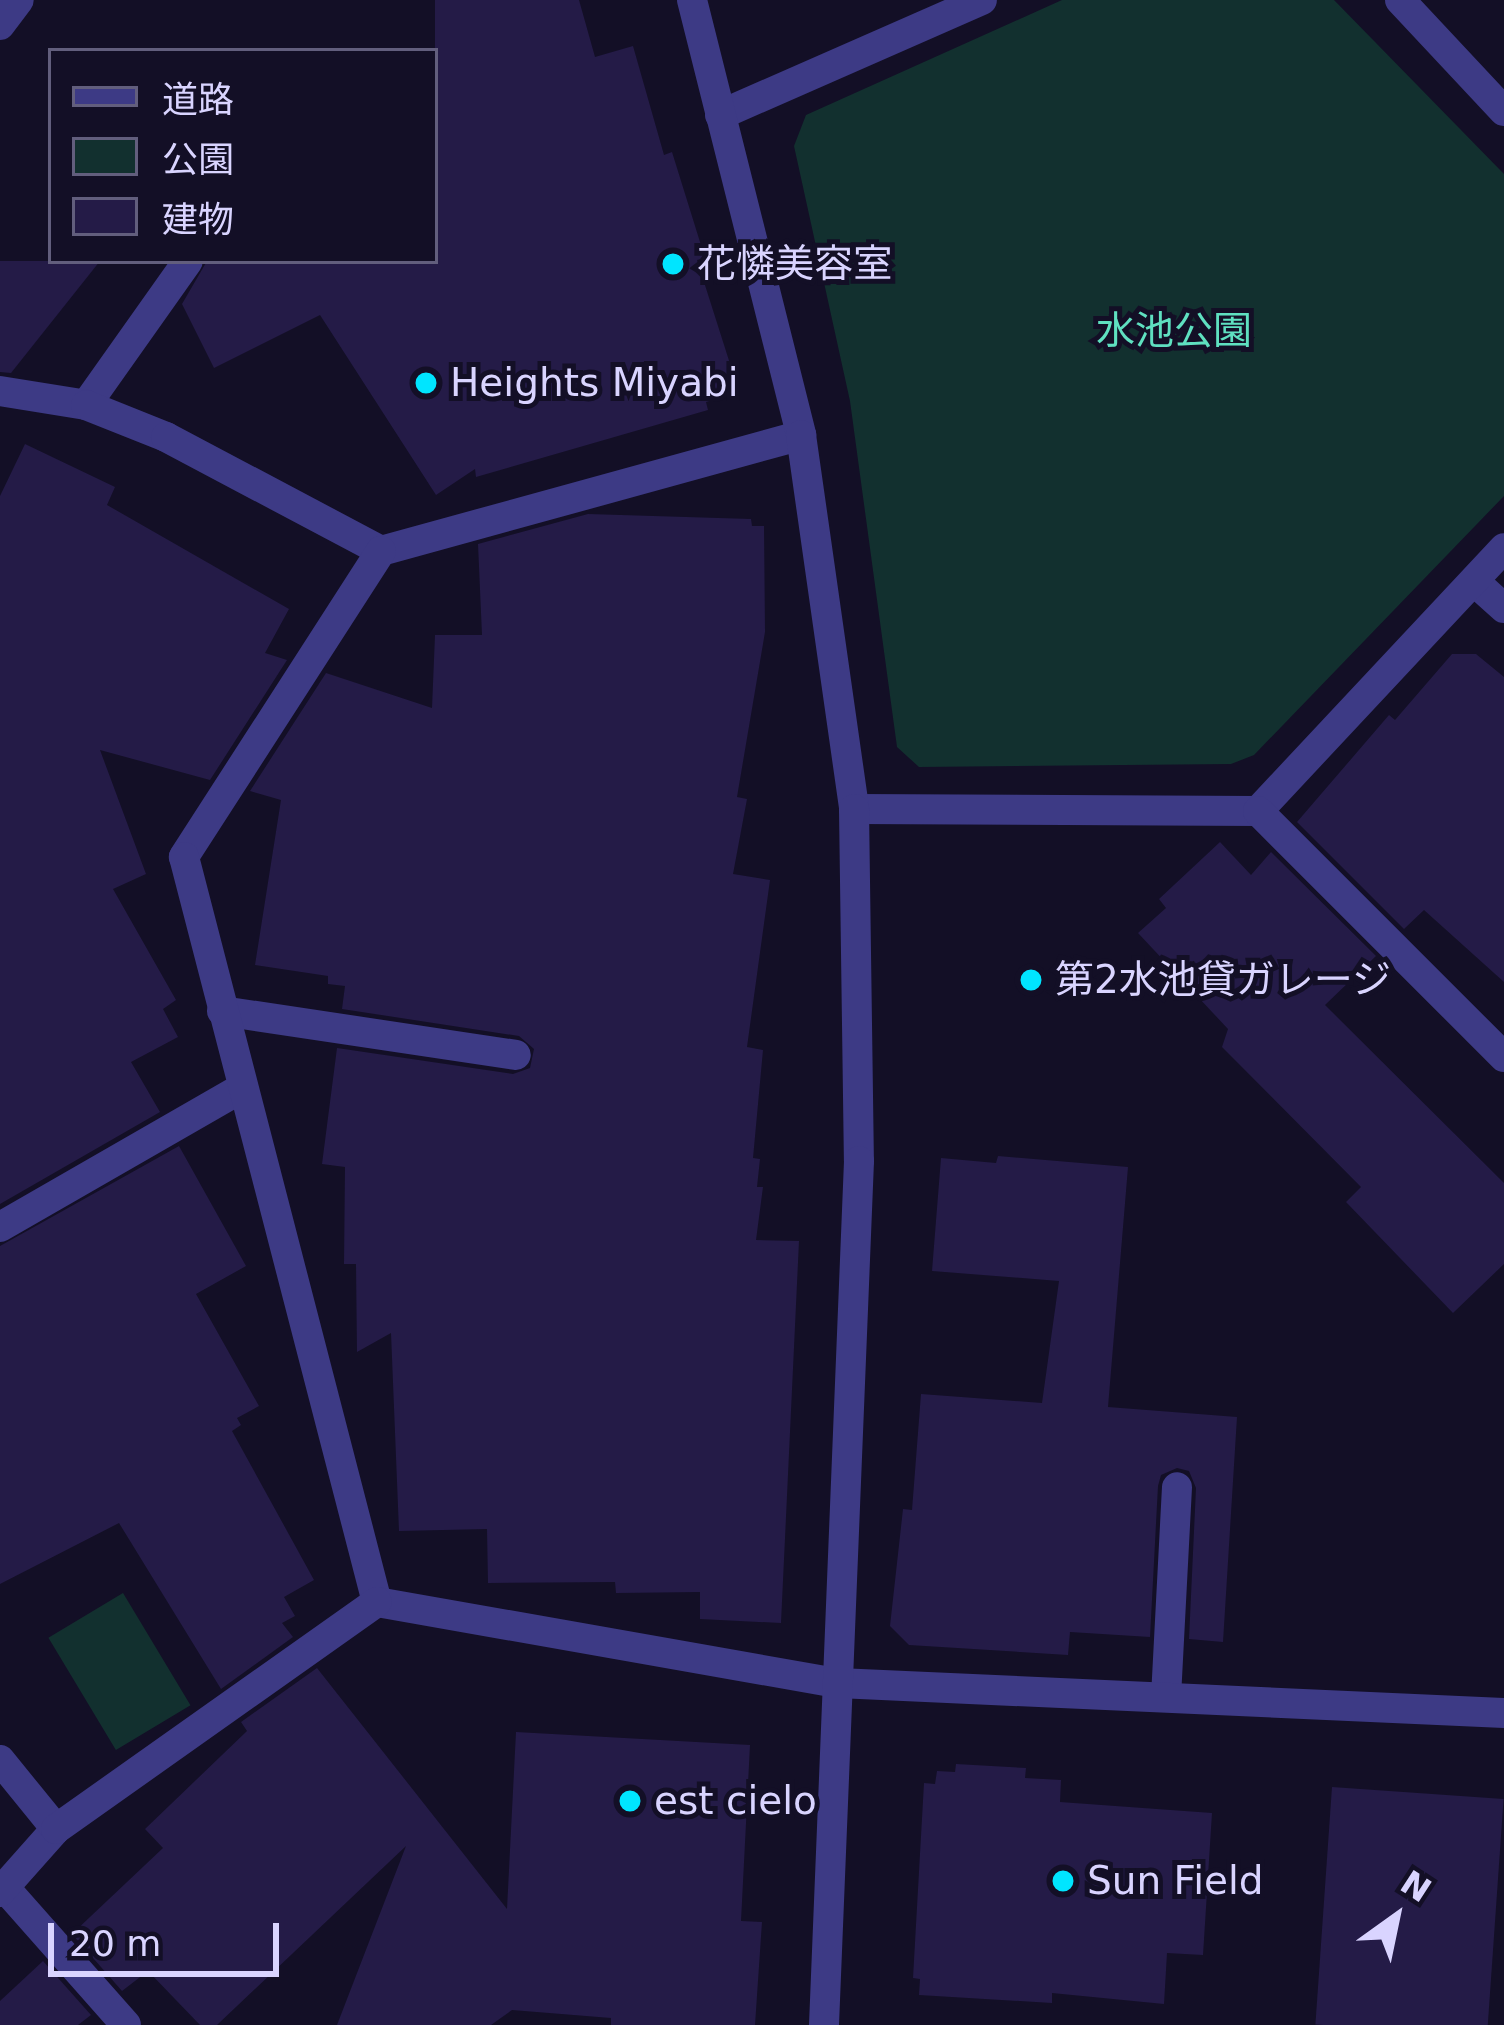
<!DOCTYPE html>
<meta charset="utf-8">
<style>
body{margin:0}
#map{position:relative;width:1504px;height:2025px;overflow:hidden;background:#130f26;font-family:"DejaVu Sans","Noto Sans JP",sans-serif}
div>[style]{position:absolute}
.green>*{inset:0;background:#12302f;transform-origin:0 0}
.building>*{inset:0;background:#241b47;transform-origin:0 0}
.service>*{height:30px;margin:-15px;padding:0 15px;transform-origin:15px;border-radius:15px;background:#3d3a85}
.minor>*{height:30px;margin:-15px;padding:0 15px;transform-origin:15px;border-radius:15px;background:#3d3a85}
.tertiary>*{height:30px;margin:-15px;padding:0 15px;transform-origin:15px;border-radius:15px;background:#3d3a85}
.dots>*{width:33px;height:33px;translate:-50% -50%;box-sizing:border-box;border:6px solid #130f26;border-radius:50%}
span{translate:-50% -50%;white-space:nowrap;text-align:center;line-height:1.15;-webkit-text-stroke:10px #130f26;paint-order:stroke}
.poi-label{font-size:39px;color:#d9d4ff}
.left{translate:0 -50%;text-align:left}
.park-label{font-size:39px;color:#5fe0c0}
.legend{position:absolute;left:48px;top:48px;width:390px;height:216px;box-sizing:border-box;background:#130f26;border:3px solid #625e7d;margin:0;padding:15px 21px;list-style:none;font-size:36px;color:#d9d4ff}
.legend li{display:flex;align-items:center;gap:24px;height:60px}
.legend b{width:60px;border:3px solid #625e7d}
.north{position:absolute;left:1336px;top:1857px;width:120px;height:120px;-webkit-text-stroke:9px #130f26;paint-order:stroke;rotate:33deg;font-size:33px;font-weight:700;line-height:48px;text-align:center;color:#d9d4ff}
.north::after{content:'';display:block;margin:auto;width:42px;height:54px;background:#d9d4ff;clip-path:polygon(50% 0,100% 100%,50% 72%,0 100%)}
.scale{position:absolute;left:48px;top:1923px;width:231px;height:54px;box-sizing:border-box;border:6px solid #d9d4ff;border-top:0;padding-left:15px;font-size:36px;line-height:42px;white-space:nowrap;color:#d9d4ff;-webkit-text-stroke:9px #130f26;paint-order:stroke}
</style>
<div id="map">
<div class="green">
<div style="clip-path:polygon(1062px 0,1334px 0,1504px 174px,1504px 496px,1254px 755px,1231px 764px,919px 767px,897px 747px,850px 401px,794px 146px,806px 115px)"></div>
<div style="left:123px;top:1593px;width:131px;height:87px;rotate:59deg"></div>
</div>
<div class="building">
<div style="clip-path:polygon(435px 0,579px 0,595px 57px,633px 46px,664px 155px,672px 152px,705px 258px,697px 260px,739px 392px,706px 402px,708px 410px,476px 477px,475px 469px,436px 495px,320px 315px,214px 368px,182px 304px,207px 261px,435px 261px)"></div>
<div style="clip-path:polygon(0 261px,100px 261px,11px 373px,0 372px)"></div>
<div style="clip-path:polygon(25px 444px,115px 487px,107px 505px,289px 609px,265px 653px,287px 660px,210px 780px,100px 750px,146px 874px,113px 889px,176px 1000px,163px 1009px,178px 1037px,131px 1062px,160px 1112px,0 1204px,0 496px)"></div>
<div style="clip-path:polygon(588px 514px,751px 519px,752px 526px,764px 526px,765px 632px,737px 797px,747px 799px,733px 874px,770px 880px,747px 1047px,763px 1050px,753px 1158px,760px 1159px,757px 1187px,763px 1187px,756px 1240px,799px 1241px,781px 1623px,700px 1619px,700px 1592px,616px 1593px,615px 1582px,488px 1583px,487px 1529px,399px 1531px,391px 1333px,357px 1352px,356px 1264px,344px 1264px,345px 1167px,322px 1164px,337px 1048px,513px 1074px,530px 1068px,534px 1049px,519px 1036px,342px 1009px,345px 986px,328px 984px,328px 976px,255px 965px,281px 800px,250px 791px,326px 673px,432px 708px,435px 635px,482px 635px,478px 544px)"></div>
<div style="clip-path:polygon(1452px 654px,1476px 654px,1504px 677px,1504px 982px,1424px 910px,1404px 929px,1297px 822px,1389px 715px,1395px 720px)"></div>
<div style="clip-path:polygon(1220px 842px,1251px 875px,1271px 852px,1376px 956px,1325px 1005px,1504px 1183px,1504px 1264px,1453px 1313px,1346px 1202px,1361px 1187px,1222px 1047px,1228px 1029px,1138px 933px,1166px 908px,1159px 899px)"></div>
<div style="clip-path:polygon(179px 1146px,246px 1266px,196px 1294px,259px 1406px,237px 1418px,241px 1425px,232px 1431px,314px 1580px,284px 1597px,295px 1616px,282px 1623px,293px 1637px,221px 1689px,119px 1523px,0 1584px,0 1246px)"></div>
<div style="clip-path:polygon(998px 1156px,1128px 1167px,1108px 1407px,1237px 1417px,1223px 1642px,1189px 1639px,1196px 1488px,1189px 1471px,1177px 1468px,1161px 1475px,1158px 1486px,1150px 1637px,1070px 1632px,1068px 1655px,909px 1645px,890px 1626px,903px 1509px,912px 1510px,921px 1394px,1042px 1403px,1059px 1281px,932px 1271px,941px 1158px,996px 1163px)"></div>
<div style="clip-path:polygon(317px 1668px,507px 1909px,516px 1732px,750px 1745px,741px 1921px,762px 1922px,755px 2025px,611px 2025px,611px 2018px,512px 2010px,491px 2025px,337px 2025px,406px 1846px,217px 2025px,200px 2025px,148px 1971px,122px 1991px,72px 1934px,163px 1848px,145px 1829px,247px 1731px,241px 1722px)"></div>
<div style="clip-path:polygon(956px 1764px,1026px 1768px,1025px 1778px,1061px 1780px,1060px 1802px,1212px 1813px,1203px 1955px,1167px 1953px,1164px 2004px,1052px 1993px,1052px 2003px,919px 1995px,920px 1979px,913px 1978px,924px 1783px,935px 1784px,937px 1771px,955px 1772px)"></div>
<div style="left:1332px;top:1787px;width:172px;height:238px;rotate:4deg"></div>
<div style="clip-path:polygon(43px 1961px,91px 2015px,78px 2025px,0 2025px,0 2001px)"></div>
</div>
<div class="service">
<div style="left:86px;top:405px;width:176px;rotate:-54.7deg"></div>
<div style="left:222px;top:1011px;width:297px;rotate:8.5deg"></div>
<div style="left:0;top:1227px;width:280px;rotate:-29.9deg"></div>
<div style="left:1166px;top:1697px;width:210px;rotate:-87deg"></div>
<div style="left:4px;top:1887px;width:184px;rotate:48.5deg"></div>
<div style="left:0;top:1892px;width:84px;rotate:-48.4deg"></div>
</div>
<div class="minor">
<div style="left:1400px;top:0;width:152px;rotate:46.9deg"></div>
<div style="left:0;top:25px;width:31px;rotate:-53deg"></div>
<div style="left:720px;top:115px;width:286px;rotate:-23.7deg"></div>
<div style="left:0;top:391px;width:87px;rotate:9.2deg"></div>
<div style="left:86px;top:405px;width:86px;rotate:21.8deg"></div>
<div style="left:166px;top:437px;width:243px;rotate:27.9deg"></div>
<div style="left:381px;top:551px;width:436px;rotate:-15.4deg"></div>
<div style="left:381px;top:551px;width:364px;rotate:122.8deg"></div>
<div style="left:184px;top:857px;width:770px;rotate:75.48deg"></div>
<div style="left:377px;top:1602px;width:468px;rotate:10deg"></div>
<div style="left:838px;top:1683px;width:667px;rotate:2.58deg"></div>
<div style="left:1475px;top:582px;width:39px;rotate:42deg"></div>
<div style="left:854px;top:809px;width:404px;rotate:0.3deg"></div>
<div style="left:1258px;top:811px;width:360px;rotate:-46.9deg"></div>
<div style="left:1258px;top:811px;width:348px;rotate:45deg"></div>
<div style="left:0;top:1760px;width:89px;rotate:50.9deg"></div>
<div style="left:56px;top:1829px;width:393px;rotate:-35.3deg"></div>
</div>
<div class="tertiary">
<div style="left:692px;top:0;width:448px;rotate:75.9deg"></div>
<div style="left:801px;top:435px;width:378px;rotate:81.9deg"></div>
<div style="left:854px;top:809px;width:352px;rotate:89.2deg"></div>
<div style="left:859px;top:1161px;width:865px;rotate:92.32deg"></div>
</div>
<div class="dots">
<div style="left:673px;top:264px;background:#00e5ff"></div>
<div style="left:426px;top:383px;background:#00e5ff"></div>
<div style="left:1031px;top:980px;background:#00e5ff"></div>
<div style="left:630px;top:1801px;background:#00e5ff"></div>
<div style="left:1063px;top:1881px;background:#00e5ff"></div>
</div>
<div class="poi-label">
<span class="left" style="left:697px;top:264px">花憐美容室</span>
<span class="left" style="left:450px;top:383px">Heights Miyabi</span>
<span class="left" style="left:1055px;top:980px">第2水池貸ガレージ</span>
<span class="left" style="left:654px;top:1801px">est cielo</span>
<span class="left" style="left:1087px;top:1881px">Sun Field</span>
</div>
<div class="park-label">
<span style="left:1174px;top:331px">水池公園</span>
</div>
<ul class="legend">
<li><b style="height:15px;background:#3d3a85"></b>道路</li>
<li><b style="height:33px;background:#12302f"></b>公園</li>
<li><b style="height:33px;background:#241b47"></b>建物</li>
</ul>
<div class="north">N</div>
<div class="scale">20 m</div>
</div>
